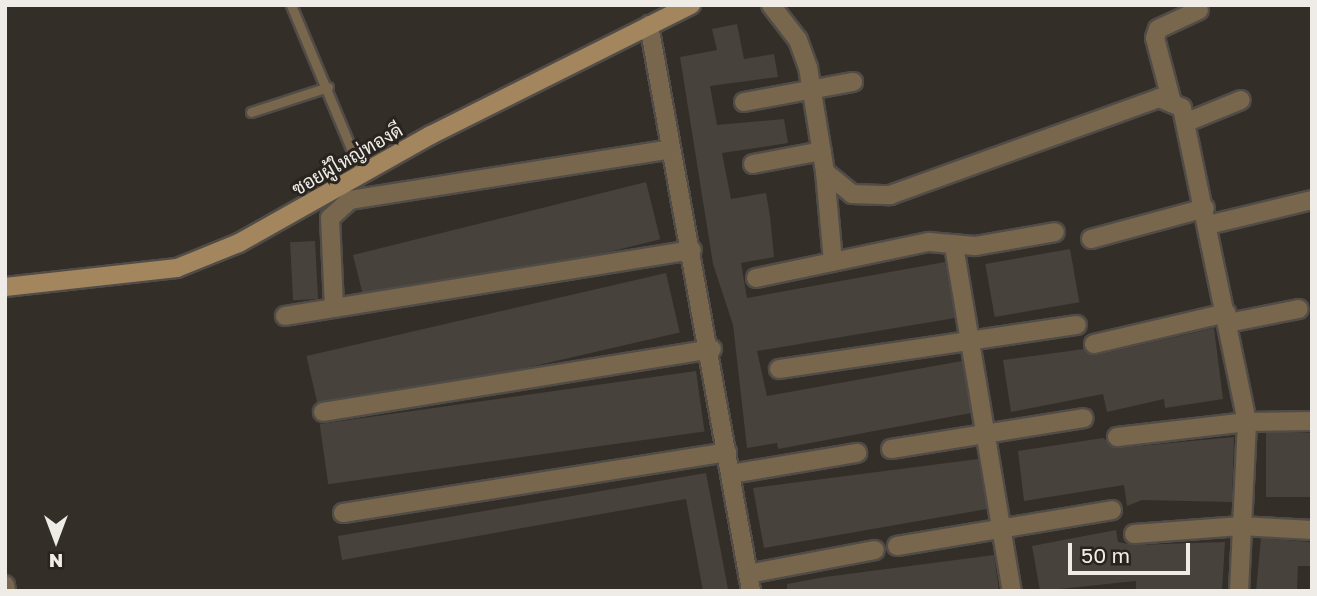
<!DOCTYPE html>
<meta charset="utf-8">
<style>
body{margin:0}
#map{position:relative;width:1317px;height:596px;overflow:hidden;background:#332e28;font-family:"Golos Text",Sarabun,sans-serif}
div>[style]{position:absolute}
.building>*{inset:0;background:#47423c;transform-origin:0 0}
.roads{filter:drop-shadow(2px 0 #514c47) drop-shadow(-2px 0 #514c47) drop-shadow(0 2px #514c47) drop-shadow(0 -2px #514c47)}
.lane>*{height:9px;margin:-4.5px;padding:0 4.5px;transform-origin:4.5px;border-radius:4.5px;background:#79674d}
.street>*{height:18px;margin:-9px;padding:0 9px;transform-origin:9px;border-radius:9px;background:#79674d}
.secondary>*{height:18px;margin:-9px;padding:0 9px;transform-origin:9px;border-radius:9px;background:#a3865d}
span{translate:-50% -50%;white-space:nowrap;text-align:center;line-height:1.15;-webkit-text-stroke:6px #29241e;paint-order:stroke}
.street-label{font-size:19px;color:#efece8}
.frame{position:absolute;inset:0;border:7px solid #efece8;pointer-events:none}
.north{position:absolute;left:21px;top:505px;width:70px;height:70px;-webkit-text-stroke:5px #29241e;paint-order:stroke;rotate:180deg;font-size:19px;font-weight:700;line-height:28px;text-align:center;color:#efece8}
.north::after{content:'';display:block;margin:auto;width:24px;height:32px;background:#efece8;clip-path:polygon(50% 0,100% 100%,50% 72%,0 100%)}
.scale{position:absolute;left:1068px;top:543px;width:122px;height:32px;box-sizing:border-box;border:4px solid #efece8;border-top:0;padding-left:9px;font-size:21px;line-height:24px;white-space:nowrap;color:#efece8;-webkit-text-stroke:5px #29241e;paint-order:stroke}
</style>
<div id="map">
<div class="building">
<div style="clip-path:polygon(737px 24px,744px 59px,774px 54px,778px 77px,710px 86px,717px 125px,784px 119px,788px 143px,722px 153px,731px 199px,766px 193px,770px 216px,774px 257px,741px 263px,747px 298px,945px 262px,955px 318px,757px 351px,767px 396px,962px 361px,971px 413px,778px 449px,777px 443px,747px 448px,733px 325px,713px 264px,680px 57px,717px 50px,712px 29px)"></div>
<div style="left:646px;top:182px;width:59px;height:302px;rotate:76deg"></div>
<div style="left:315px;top:241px;width:58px;height:25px;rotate:87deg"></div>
<div style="left:1070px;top:249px;width:54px;height:86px;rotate:80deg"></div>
<div style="left:666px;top:273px;width:61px;height:369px;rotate:77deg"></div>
<div style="clip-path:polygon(1214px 328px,1223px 399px,1165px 408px,1164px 399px,1107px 412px,1103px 394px,1011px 412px,1003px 360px,1084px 349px,1097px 355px)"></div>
<div style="left:696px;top:371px;width:61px;height:380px;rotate:82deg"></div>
<div style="left:1266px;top:433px;width:46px;height:64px"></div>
<div style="clip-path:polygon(1234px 437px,1232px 502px,1142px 500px,1127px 506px,1124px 485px,1024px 501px,1018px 451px,1103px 438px,1118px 448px)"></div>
<div style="clip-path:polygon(978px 459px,987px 509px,764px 548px,753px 488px)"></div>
<div style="clip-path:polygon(706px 473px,728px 589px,703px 591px,686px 499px,342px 560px,338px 536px)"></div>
<div style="clip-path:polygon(1116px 530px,1118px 542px,1134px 545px,1225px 542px,1222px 591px,1136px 591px,1136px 581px,1040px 591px,1032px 546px)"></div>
<div style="clip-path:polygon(1261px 538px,1310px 542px,1310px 566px,1298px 566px,1297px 591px,1256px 591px)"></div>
<div style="clip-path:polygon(994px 555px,999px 591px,787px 591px,787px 584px,825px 577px)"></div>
</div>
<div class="roads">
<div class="lane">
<div style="left:291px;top:5px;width:184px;rotate:67.3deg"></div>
<div style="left:251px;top:112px;width:81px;rotate:-18deg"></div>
</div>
<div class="street">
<div style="left:771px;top:5px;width:44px;rotate:52.4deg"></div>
<div style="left:798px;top:40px;width:29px;rotate:70deg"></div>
<div style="left:808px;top:67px;width:106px;rotate:80.8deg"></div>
<div style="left:825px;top:172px;width:35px;rotate:39deg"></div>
<div style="left:852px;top:194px;width:38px;rotate:2deg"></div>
<div style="left:890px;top:195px;width:286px;rotate:-19.8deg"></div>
<div style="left:1159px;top:98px;width:25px;rotate:23deg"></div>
<div style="left:1182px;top:108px;width:321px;rotate:78.3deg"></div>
<div style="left:1247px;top:422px;width:169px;rotate:92.7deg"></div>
<div style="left:649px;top:25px;width:575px;rotate:79.78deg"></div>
<div style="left:1171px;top:99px;width:63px;rotate:-104.7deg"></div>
<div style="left:1155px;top:38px;width:9px;rotate:-72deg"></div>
<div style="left:1158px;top:29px;width:45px;rotate:-24.9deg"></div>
<div style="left:744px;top:102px;width:111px;rotate:-10.4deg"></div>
<div style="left:1187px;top:122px;width:58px;rotate:-22.2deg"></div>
<div style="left:753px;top:164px;width:70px;rotate:-10.7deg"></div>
<div style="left:825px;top:172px;width:90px;rotate:84.9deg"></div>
<div style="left:1208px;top:225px;width:107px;rotate:-13.5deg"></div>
<div style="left:1091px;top:239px;width:118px;rotate:-15.2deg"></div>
<div style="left:954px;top:246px;width:350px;rotate:80.5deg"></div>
<div style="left:756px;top:278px;width:177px;rotate:-11.8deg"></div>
<div style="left:929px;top:242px;width:46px;rotate:5deg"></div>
<div style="left:975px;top:246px;width:81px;rotate:-9.9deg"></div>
<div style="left:334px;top:306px;width:88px;rotate:-92.6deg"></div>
<div style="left:330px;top:218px;width:27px;rotate:-42deg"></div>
<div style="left:350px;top:200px;width:325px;rotate:-9deg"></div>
<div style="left:285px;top:316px;width:412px;rotate:-9.2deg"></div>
<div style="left:1228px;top:323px;width:72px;rotate:-11.2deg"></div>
<div style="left:1094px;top:344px;width:136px;rotate:-13.2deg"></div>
<div style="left:779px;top:369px;width:301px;rotate:-8.4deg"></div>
<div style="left:323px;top:412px;width:394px;rotate:-9.2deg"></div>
<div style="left:1117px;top:437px;width:131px;rotate:-6.6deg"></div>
<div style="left:1247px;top:422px;width:65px;rotate:-0.9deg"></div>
<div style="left:891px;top:449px;width:195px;rotate:-9.1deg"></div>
<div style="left:731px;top:474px;width:128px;rotate:-9.5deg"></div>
<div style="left:343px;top:513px;width:389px;rotate:-9deg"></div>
<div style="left:1134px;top:534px;width:107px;rotate:-4.3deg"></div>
<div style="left:1241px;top:526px;width:71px;rotate:3.2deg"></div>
<div style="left:897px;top:546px;width:218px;rotate:-9.5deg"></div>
<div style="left:748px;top:574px;width:129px;rotate:-10.7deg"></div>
<div style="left:5px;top:585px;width:6px;rotate:81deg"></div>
</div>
<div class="secondary">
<div style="left:5px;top:287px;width:173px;rotate:-6.3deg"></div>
<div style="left:177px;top:268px;width:67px;rotate:-22deg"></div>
<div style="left:239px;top:243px;width:220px;rotate:-29.4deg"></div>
<div style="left:431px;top:135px;width:291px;rotate:-26.6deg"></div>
</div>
</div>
<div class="street-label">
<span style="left:347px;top:159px;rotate:-30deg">ซอยผู้ใหญ่ทองดี</span>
</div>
<div class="frame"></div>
<div class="north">N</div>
<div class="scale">50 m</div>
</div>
